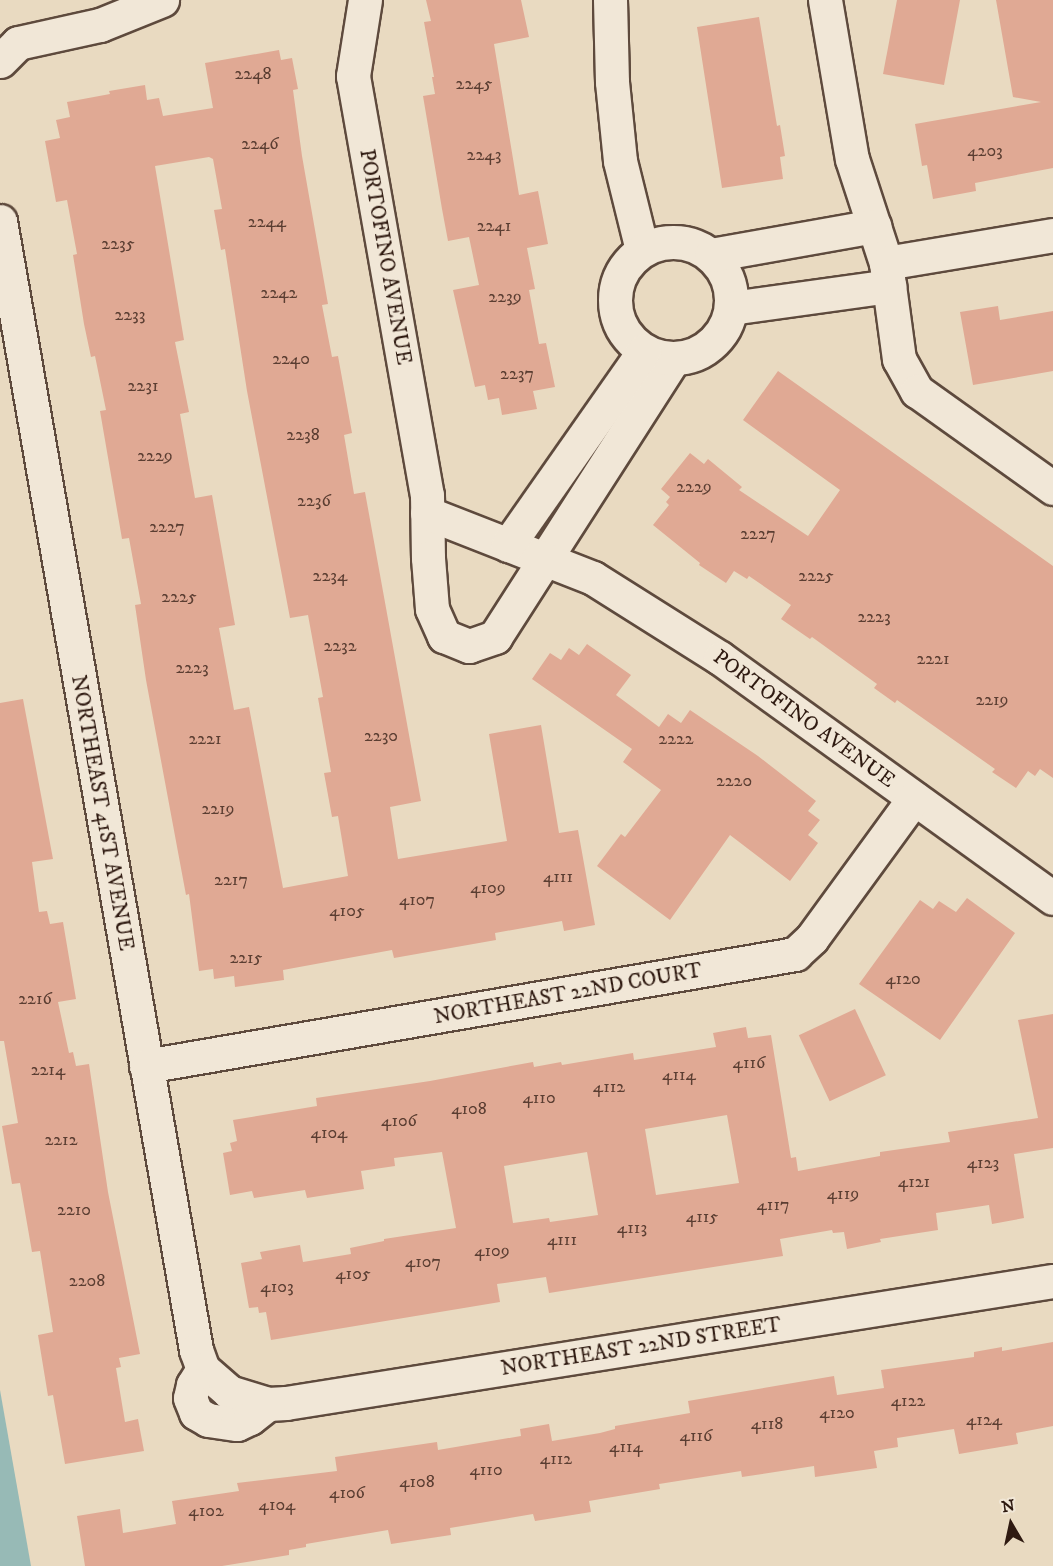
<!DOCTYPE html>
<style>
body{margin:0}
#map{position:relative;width:1053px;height:1566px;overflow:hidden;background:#e9dac1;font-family:"IM FELL DW Pica",serif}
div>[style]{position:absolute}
.water>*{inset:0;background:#97bab6}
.building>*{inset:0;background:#e0a994;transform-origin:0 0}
.roads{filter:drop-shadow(2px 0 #5e4a3d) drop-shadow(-2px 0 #5e4a3d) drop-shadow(0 2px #5e4a3d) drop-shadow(0 -2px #5e4a3d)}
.minor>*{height:33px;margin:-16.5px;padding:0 16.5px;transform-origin:16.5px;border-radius:16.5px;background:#f1e7d7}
.minor>.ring{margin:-16.5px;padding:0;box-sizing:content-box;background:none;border:33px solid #f1e7d7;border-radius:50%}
span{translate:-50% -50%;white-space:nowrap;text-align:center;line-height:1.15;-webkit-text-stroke:4.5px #f1e7d7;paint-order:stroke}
.number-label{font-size:18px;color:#5b3e32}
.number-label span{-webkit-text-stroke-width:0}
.street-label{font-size:21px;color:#2f1a11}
.north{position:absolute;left:981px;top:1494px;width:60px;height:60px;-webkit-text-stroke:4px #f1e7d7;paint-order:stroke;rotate:351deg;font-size:16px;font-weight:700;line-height:24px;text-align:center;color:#2f1a11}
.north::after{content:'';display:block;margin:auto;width:21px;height:27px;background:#2f1a11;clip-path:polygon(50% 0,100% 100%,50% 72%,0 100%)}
</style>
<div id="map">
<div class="water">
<div style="clip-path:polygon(0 1390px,31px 1566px,0 1566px)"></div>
</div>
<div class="building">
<div style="clip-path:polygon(426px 0,521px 0,529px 37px,494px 44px,519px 195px,538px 191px,548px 244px,527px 248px,535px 289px,529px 290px,539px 344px,546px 343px,555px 387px,533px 391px,537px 409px,502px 415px,499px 398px,488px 400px,485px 385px,475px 387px,453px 290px,479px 285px,469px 237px,448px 241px,442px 209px,423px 96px,435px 94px,432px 77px,434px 77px,424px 22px,431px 21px)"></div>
<div style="clip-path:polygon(897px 0,960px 0,944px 85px,883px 74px)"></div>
<div style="clip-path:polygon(996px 0,1053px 0,1053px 168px,975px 183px,976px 191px,933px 199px,927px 165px,922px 166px,915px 124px,1041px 102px,1013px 97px)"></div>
<div style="clip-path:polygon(759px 17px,777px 126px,780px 125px,785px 156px,780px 157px,783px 179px,722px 188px,697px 27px)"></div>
<div style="clip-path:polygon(evenodd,279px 50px,281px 60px,292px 58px,298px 89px,293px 90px,302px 156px,328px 304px,322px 305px,332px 357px,338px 356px,352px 433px,344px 435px,354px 494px,365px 492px,421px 801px,390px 807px,398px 859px,507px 841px,489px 734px,541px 725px,559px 833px,578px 830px,595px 925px,564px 931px,562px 921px,495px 933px,496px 940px,394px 958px,392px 950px,283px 970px,284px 980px,235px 987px,234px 976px,214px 979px,213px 969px,199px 971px,189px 894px,186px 895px,146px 680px,135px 605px,141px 604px,129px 538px,122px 539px,100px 411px,106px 410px,95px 356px,91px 357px,84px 324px,73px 255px,77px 254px,67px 200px,56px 202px,45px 141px,60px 138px,56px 120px,70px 117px,67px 102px,110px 94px,109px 91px,145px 85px,147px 100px,159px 98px,163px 116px,213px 108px,205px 63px,279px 50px,209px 157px,213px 159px,222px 209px,214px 210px,221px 250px,225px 249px,247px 391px,290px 618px,308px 615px,323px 697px,318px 698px,331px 772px,324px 773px,332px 817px,338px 816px,348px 876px,283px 888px,249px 707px,234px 710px,219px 628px,235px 625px,212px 495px,195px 498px,180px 414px,189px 412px,175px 342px,184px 340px,155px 166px,209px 157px)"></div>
<div style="clip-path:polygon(998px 306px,1000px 320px,1053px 311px,1053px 371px,973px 385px,960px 312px)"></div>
<div style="clip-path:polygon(778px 371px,1053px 566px,1053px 778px,1040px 769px,1035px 776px,1028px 771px,1016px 788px,992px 772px,995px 769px,897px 700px,895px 703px,874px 688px,877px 684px,812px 637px,810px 639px,781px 619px,791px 605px,749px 576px,747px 579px,734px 571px,726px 583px,699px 565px,700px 563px,653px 525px,669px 505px,666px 502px,670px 497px,661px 489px,690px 453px,704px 464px,708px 459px,742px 487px,739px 490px,808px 536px,840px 490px,743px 420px)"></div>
<div style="clip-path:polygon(587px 644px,631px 675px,616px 695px,659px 727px,668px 714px,681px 723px,690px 710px,758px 756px,816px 801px,808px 811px,820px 820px,808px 835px,818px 843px,790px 881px,730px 835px,670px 920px,597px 866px,621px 834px,625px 837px,661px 790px,623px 762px,632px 749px,532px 679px,550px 653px,561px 660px,569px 648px,579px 655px)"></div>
<div style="clip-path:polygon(23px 699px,53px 859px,32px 862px,39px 912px,47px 911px,50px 924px,63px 922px,76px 999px,58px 1002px,69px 1053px,73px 1052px,76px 1066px,89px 1064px,108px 1192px,140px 1354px,119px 1358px,121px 1367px,116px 1368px,125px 1422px,138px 1419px,144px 1451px,65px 1464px,53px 1395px,48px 1396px,38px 1335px,53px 1332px,40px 1251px,32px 1252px,20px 1183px,12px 1184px,2px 1126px,18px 1123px,4px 1041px,0 1041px,0 703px)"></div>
<div style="clip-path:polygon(967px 898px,1015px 933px,940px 1040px,859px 984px,920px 900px,933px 909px,939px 901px,956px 912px)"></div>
<div style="left:855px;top:1009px;width:73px;height:62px;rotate:65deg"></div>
<div style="clip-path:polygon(evenodd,1053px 1014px,1053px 1148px,1014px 1154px,1024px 1218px,992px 1224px,989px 1205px,936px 1213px,938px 1230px,880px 1239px,881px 1242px,847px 1249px,844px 1232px,833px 1233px,832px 1230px,780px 1239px,783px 1256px,549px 1293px,546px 1277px,497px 1284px,500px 1302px,271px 1340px,266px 1312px,259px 1313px,258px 1307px,249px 1308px,241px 1263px,262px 1259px,260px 1252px,300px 1245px,303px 1262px,351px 1254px,350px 1248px,384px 1241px,384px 1239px,456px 1228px,442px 1152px,394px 1158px,395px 1166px,361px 1171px,364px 1189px,307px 1198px,305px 1190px,254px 1198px,252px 1191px,230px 1195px,223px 1153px,232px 1151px,230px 1143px,237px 1141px,233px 1120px,317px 1106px,316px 1098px,430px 1081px,533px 1062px,534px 1067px,561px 1062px,562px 1065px,633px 1053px,634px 1060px,716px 1047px,713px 1033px,746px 1027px,748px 1038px,771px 1035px,791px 1158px,796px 1157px,798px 1171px,880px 1156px,880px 1152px,950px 1142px,948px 1132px,1038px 1118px,1018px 1020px,1053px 1014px,727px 1115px,739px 1183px,656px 1195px,645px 1129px,727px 1115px,1053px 1014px,587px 1152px,598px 1215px,550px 1222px,549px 1218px,513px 1223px,504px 1166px,587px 1152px)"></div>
<div style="clip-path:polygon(1053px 1342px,1053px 1426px,1016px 1433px,1018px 1444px,959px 1454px,954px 1429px,897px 1438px,898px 1447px,874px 1451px,877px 1468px,815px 1477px,814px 1466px,742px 1477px,741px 1471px,659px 1484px,660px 1489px,589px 1501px,591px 1512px,535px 1521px,533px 1514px,450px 1528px,451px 1535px,391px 1544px,388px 1530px,306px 1544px,306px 1547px,289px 1550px,289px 1555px,222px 1566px,85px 1566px,77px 1516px,120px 1509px,123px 1533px,176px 1524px,172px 1501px,239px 1491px,237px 1483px,337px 1471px,335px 1457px,437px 1442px,438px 1450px,521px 1436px,520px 1429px,549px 1424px,552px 1441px,600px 1433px,615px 1429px,615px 1426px,690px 1413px,688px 1401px,834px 1376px,837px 1395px,884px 1388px,881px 1370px,974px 1357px,974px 1352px,1002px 1347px,1002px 1351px)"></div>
</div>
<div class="roads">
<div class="minor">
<div style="left:365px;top:0;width:77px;rotate:99deg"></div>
<div style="left:353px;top:76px;width:425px;rotate:80deg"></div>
<div style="left:427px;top:495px;width:63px;rotate:89.1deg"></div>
<div style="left:428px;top:558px;width:51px;rotate:85.5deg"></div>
<div style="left:432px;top:609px;width:30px;rotate:66deg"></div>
<div style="left:444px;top:636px;width:27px;rotate:22deg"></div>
<div style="left:469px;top:646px;width:28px;rotate:-19deg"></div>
<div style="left:495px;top:637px;width:331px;rotate:-57.3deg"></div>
<div style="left:610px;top:0;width:82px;rotate:88.6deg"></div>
<div style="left:612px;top:82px;width:79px;rotate:84.2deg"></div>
<div style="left:620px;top:161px;width:92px;rotate:76.1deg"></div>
<div style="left:825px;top:0;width:161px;rotate:80.4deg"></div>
<div style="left:852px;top:159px;width:109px;rotate:71.9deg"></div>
<div style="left:886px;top:263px;width:97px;rotate:82.3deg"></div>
<div style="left:899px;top:359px;width:37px;rotate:61deg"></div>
<div style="left:917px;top:391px;width:167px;rotate:35.5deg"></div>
<div style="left:0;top:61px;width:25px;rotate:-45deg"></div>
<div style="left:18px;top:43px;width:84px;rotate:-12.4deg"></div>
<div style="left:100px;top:25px;width:67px;rotate:-22deg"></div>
<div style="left:0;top:221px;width:1146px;rotate:80.15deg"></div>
<div style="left:196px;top:1350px;width:20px;rotate:70deg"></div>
<div style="left:203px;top:1369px;width:35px;rotate:41deg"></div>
<div style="left:229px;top:1392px;width:41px;rotate:17.1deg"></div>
<div style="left:268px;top:1404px;width:18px;rotate:-3deg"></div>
<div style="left:286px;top:1403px;width:777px;rotate:-9.04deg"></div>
<div class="ring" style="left:615px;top:242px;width:83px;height:83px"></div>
<div style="left:711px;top:255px;width:166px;rotate:-10.1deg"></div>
<div style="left:886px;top:263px;width:169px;rotate:-9.5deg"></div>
<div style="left:731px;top:308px;width:160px;rotate:-7.9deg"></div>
<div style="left:427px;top:513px;width:178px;rotate:21.4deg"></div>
<div style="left:593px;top:578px;width:150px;rotate:32.2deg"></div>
<div style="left:720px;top:658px;width:410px;rotate:35.8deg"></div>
<div style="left:508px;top:545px;width:237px;rotate:-55deg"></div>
<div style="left:146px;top:1066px;width:659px;rotate:-9.79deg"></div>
<div style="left:795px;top:954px;width:23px;rotate:-43deg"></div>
<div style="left:812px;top:938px;width:173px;rotate:-53.9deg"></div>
<div style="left:203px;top:1369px;width:19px;rotate:122deg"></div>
<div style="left:193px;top:1385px;width:13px;rotate:103deg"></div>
<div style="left:190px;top:1398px;width:16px;rotate:68deg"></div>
<div style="left:196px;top:1413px;width:14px;rotate:30deg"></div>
<div style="left:208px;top:1420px;width:29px;rotate:8deg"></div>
<div style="left:237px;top:1424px;width:14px;rotate:-25deg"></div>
<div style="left:250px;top:1418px;width:23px;rotate:-38deg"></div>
</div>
</div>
<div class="number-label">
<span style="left:253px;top:74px">2248</span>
<span style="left:474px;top:84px">2245</span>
<span style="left:260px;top:144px">2246</span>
<span style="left:985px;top:151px">4203</span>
<span style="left:484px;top:155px">2243</span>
<span style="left:267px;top:222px">2244</span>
<span style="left:494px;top:226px">2241</span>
<span style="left:118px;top:244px">2235</span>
<span style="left:279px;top:293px">2242</span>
<span style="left:505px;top:297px">2239</span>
<span style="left:130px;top:315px">2233</span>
<span style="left:291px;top:359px">2240</span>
<span style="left:517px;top:374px">2237</span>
<span style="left:143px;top:386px">2231</span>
<span style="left:303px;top:435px">2238</span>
<span style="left:155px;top:456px">2229</span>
<span style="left:694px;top:487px">2229</span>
<span style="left:314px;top:501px">2236</span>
<span style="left:167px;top:527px">2227</span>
<span style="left:758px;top:534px">2227</span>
<span style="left:330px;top:576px">2234</span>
<span style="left:816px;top:576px">2225</span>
<span style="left:179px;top:597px">2225</span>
<span style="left:874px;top:617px">2223</span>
<span style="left:340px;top:646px">2232</span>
<span style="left:933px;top:659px">2221</span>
<span style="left:192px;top:668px">2223</span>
<span style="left:992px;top:700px">2219</span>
<span style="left:381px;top:736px">2230</span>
<span style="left:205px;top:739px">2221</span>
<span style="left:676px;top:739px">2222</span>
<span style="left:734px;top:781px">2220</span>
<span style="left:218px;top:809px">2219</span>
<span style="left:558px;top:877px">4111</span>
<span style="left:231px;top:880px">2217</span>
<span style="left:488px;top:888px">4109</span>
<span style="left:417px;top:900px">4107</span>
<span style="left:347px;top:911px">4105</span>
<span style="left:246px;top:958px">2215</span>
<span style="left:903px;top:979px">4120</span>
<span style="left:35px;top:999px">2216</span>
<span style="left:749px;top:1063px">4116</span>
<span style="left:48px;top:1070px">2214</span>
<span style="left:679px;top:1075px">4114</span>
<span style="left:609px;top:1087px">4112</span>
<span style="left:539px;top:1098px">4110</span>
<span style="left:469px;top:1109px">4108</span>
<span style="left:399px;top:1121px">4106</span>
<span style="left:329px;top:1133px">4104</span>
<span style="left:61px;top:1140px">2212</span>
<span style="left:983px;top:1163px">4123</span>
<span style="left:914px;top:1182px">4121</span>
<span style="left:843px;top:1194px">4119</span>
<span style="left:773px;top:1205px">4117</span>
<span style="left:74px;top:1210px">2210</span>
<span style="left:702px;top:1217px">4115</span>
<span style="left:632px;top:1228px">4113</span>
<span style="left:562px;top:1240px">4111</span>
<span style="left:492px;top:1251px">4109</span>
<span style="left:423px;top:1262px">4107</span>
<span style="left:353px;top:1274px">4105</span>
<span style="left:87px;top:1281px">2208</span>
<span style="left:277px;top:1287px">4103</span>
<span style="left:908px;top:1401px">4122</span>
<span style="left:837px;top:1413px">4120</span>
<span style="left:984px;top:1420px">4124</span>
<span style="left:767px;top:1424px">4118</span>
<span style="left:696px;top:1436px">4116</span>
<span style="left:626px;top:1447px">4114</span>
<span style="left:556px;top:1459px">4112</span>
<span style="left:486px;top:1470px">4110</span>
<span style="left:417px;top:1482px">4108</span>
<span style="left:347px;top:1493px">4106</span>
<span style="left:277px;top:1505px">4104</span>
<span style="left:206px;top:1511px">4102</span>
</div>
<div class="street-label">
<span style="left:385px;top:257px;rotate:80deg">PORTOFINO AVENUE</span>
<span style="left:804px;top:719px;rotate:36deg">PORTOFINO AVENUE</span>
<span style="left:102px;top:813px;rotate:80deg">NORTHEAST 41ST AVENUE</span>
<span style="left:568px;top:994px;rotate:-10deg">NORTHEAST 22ND COURT</span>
<span style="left:641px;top:1347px;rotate:-9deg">NORTHEAST 22ND STREET</span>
</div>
<div class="north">N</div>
</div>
